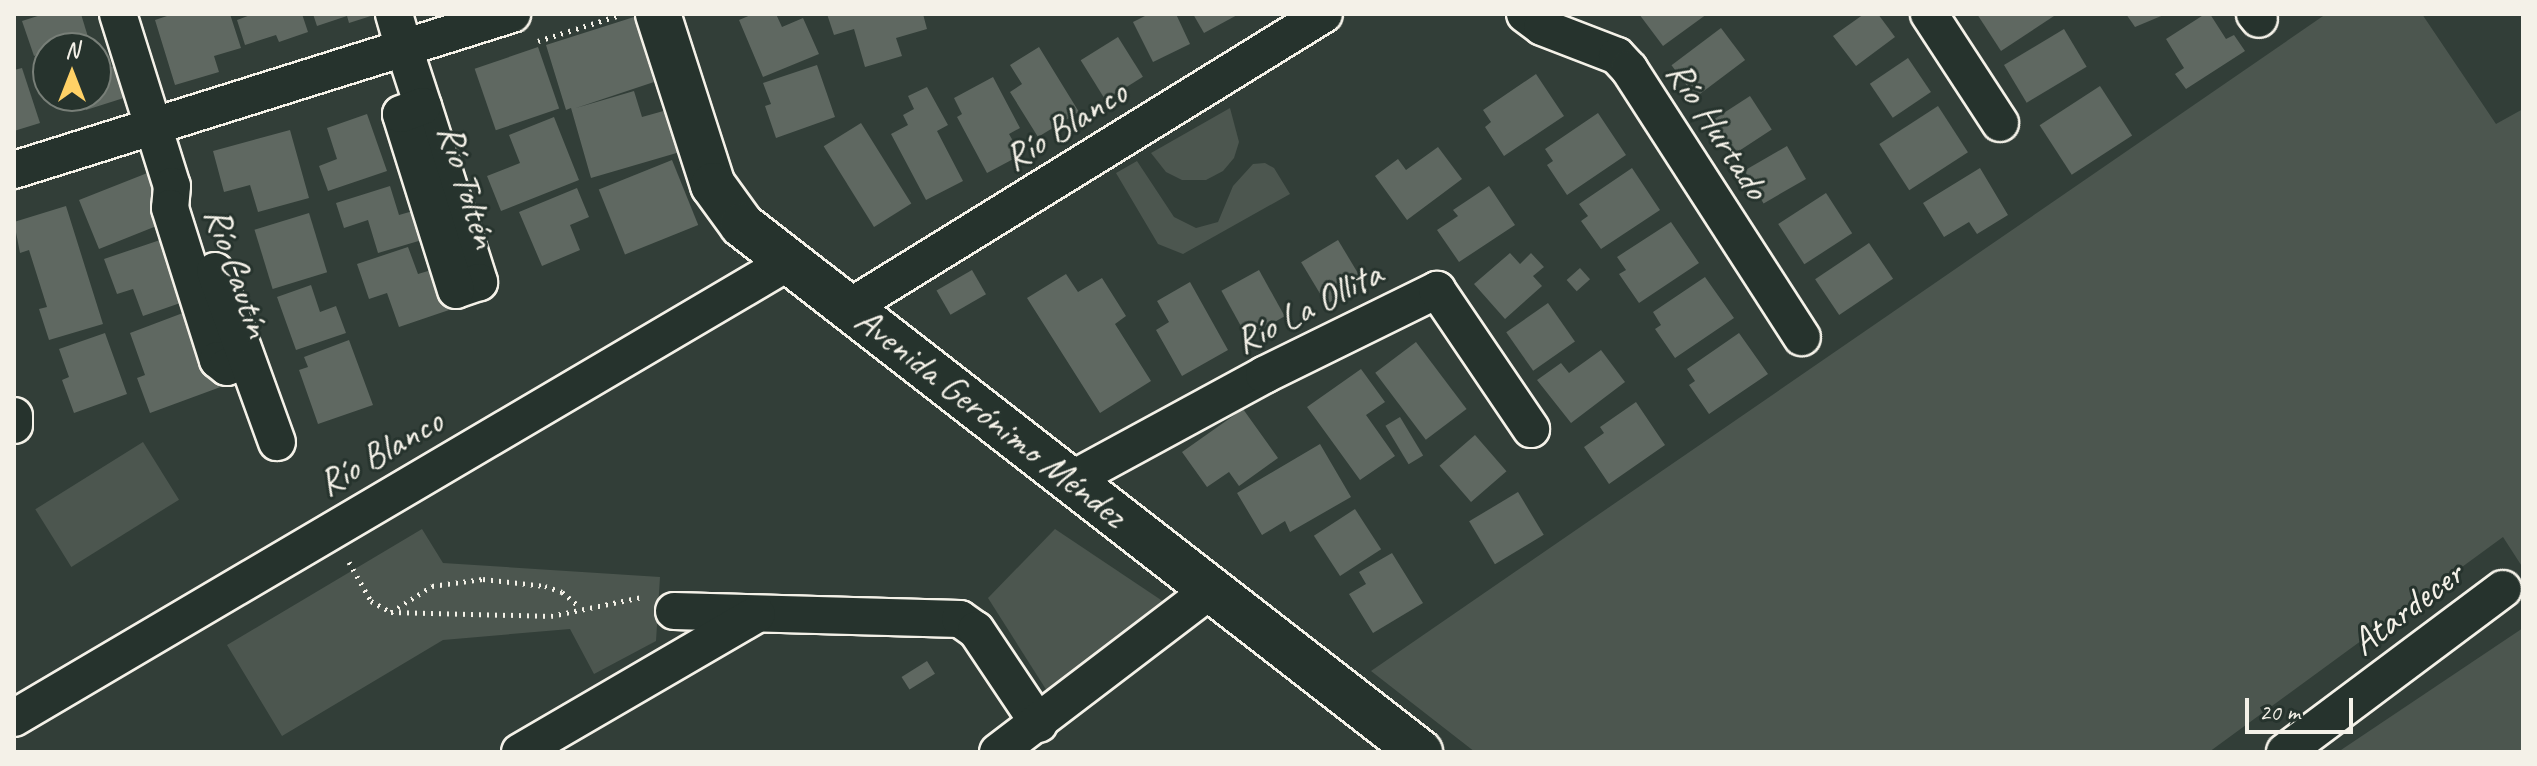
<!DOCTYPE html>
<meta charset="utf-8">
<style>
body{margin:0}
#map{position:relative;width:2537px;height:766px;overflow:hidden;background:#323e38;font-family:Caveat,sans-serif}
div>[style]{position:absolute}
.green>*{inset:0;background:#4c564f;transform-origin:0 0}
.building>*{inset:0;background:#5f6861;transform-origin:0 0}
.path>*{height:5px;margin-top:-2.5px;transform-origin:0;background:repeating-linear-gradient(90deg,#f4f1e8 0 2px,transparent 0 8px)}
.roads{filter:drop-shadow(2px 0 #f4f1e8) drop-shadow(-2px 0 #f4f1e8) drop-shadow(0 2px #f4f1e8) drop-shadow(0 -2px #f4f1e8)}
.minor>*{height:36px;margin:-18px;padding:0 18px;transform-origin:18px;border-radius:18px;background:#26332d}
.tertiary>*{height:44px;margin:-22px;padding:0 22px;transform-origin:22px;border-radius:22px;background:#26332d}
span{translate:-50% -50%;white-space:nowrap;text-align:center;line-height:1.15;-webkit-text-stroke:6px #26332d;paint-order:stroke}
.street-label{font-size:38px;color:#f4f1e8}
.frame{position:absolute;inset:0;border:16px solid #f4f1e8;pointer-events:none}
.north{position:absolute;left:32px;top:32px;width:80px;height:80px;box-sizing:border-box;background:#26332d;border:2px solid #787f78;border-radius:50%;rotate:0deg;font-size:22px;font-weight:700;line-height:32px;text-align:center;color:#f4f1e8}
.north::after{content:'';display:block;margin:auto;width:28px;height:36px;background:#ffd166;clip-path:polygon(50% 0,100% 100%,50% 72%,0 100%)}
.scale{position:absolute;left:2245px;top:698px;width:108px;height:36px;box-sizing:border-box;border:4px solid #f4f1e8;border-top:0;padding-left:10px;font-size:24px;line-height:28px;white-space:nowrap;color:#f4f1e8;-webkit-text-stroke:6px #26332d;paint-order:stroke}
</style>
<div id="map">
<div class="green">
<div style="clip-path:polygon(2326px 14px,2422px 14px,2496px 124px,2523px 109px,2523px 568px,2503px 537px,2209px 752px,1475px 752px,1371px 671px)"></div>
<div style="clip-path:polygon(1230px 108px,1239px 142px,1234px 158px,1223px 171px,1206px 180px,1182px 180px,1166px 172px,1151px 153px)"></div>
<div style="clip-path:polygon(1137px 161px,1174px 217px,1196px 228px,1218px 222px,1233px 186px,1253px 164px,1265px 163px,1274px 168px,1290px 194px,1183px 254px,1158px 244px,1116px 173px)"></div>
<div style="left:143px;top:442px;width:68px;height:127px;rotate:58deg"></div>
<div style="clip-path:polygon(422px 529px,443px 563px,660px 577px,656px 641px,594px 674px,570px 629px,443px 640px,282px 736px,227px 645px)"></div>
<div style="clip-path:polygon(1055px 529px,1167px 604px,1047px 691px,988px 598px)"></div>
<div style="clip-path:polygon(2523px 628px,2523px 752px,2338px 752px)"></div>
</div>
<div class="building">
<div style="clip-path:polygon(44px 14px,81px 14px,88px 37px,34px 56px,22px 21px)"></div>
<div style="clip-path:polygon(173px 14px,230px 14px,241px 48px,214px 56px,219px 72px,175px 85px,155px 20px)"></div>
<div style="clip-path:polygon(253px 14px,302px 14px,308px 32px,279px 42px,276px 35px,245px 45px,237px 20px)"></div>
<div style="clip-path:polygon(313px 14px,374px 14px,374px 15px,349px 23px,347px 16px,317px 26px)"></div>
<div style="clip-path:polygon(753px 14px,776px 14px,782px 27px,803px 18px,819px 54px,763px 77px,739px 20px)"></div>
<div style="clip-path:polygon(827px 14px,923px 14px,927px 29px,896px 38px,902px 56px,865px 67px,854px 29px,834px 35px)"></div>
<div style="clip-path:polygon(1149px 14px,1176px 14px,1190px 44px,1153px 62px,1133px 22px)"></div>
<div style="clip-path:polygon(1193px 14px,1239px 14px,1204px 33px)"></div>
<div style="clip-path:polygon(1639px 14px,1707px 14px,1663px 46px)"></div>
<div style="clip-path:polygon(1864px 14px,1878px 14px,1895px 37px,1856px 66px,1833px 36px)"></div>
<div style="clip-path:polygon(1977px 14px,2057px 14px,2001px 51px)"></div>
<div style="clip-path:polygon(2126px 14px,2166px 14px,2135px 27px)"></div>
<div style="clip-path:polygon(2205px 14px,2210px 14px,2226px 39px,2234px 35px,2245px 51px,2186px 89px,2175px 74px,2184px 68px,2166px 39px)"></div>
<div style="clip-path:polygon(634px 17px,654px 82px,576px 108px,634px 91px,642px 117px,667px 110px,680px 152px,591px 178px,571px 108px,566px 110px,546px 45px)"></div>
<div style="left:1721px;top:28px;width:40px;height:62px;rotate:53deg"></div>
<div style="left:2064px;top:29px;width:44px;height:70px;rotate:59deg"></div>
<div style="left:1118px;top:37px;width:47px;height:44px;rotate:58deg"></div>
<div style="clip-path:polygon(99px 43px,108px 68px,119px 64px,130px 96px,86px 110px,81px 96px,96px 96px,96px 48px,86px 47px)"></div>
<div style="left:538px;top:47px;width:65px;height:67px;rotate:71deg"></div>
<div style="clip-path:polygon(1039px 47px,1079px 112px,1038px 137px,1010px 92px,1022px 84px,1010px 65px)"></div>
<div style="left:1908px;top:58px;width:41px;height:46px;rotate:56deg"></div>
<div style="clip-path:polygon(817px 65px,835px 117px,776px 138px,765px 106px,771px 104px,763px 83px)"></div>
<div style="clip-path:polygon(22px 68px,40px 123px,14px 131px,14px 70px)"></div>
<div style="clip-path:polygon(1536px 74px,1564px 116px,1504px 156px,1485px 127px,1491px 122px,1483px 110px)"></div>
<div style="clip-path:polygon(993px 77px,1020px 128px,1009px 134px,1021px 155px,987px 173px,957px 117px,962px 114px,954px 98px)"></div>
<div style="left:2100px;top:86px;width:59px;height:72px;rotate:57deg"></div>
<div style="clip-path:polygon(927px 87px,948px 125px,937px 131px,963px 181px,926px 200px,891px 134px,908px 125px,903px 115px,914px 109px,908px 96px)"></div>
<div style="left:1750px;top:96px;width:40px;height:47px;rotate:57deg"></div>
<div style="left:1938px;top:106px;width:55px;height:70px;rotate:57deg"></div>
<div style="clip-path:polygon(1598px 113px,1626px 155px,1567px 195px,1547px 165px,1553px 161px,1545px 149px)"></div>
<div style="clip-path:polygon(367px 114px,387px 171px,328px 191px,319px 166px,337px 159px,327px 128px)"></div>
<div style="clip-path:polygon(554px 117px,579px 180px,501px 211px,487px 176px,520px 163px,509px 135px)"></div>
<div style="left:861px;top:123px;width:95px;height:44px;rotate:58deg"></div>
<div style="clip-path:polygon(290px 130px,309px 198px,258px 212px,250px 185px,224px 192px,213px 151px)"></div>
<div style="left:1787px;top:146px;width:38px;height:49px;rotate:60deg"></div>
<div style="clip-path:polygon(1438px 147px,1462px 179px,1407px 220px,1375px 176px,1398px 159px,1406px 170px)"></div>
<div style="left:672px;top:160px;width:70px;height:79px;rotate:68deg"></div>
<div style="clip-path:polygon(160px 168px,169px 193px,150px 200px,159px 225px,99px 249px,79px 200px)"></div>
<div style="clip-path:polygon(1632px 168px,1660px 210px,1601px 249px,1581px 221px,1588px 216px,1579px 204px)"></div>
<div style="clip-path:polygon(1980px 168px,2008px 215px,1977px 234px,1969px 222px,1944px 237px,1923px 203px)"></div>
<div style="clip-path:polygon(390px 186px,399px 215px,413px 211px,422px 240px,378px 253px,368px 220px,344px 228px,336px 203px)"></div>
<div style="clip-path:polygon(1489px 186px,1515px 225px,1459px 262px,1437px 230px,1458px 216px,1453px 210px)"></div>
<div style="clip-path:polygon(577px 188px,589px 217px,570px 225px,580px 250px,542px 266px,519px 212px)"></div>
<div style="left:1826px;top:193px;width:48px;height:57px;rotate:57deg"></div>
<div style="clip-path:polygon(66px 206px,103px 324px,49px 340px,39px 309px,47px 307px,29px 250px,20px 253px,14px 222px)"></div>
<div style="left:309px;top:213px;width:62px;height:57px;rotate:73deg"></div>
<div style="clip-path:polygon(1671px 222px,1699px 263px,1639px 303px,1619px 274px,1626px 270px,1617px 257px)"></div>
<div style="clip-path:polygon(163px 239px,186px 301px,143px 316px,133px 289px,117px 294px,104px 259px)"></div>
<div style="left:1338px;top:240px;width:49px;height:43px;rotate:59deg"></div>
<div style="left:1869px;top:243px;width:43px;height:65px;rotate:56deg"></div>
<div style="clip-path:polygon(408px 247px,418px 274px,438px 268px,452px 309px,399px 327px,387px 293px,369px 299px,357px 264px)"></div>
<div style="clip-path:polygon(1510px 253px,1520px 264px,1531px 253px,1544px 267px,1533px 276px,1542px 286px,1505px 319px,1474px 284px)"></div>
<div style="left:1580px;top:268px;width:15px;height:18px;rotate:48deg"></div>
<div style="left:972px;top:270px;width:28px;height:41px;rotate:60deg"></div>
<div style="left:1259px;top:270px;width:53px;height:43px;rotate:61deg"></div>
<div style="clip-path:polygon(1066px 274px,1078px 292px,1102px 278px,1126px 316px,1115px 324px,1151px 381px,1100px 413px,1027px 298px)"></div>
<div style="clip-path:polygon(1705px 277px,1734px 318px,1675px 358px,1655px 329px,1661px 325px,1653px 312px)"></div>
<div style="clip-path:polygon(1190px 282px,1228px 350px,1182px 376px,1156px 330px,1169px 322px,1157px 301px)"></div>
<div style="clip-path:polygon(311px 285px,320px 312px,336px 306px,346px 333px,296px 350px,277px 297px)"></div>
<div style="left:1548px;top:303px;width:47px;height:51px;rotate:55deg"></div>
<div style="clip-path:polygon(196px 308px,226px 385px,150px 413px,137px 378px,145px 375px,130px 333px)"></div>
<div style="clip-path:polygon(105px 333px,127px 394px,74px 413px,62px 380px,69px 377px,59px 349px)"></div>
<div style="clip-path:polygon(1739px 333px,1768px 374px,1709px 414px,1689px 385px,1695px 381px,1687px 369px)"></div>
<div style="clip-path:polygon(349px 340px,373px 405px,318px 424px,299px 370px,308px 367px,304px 357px)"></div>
<div style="left:1416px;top:342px;width:84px;height:51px;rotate:53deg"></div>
<div style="clip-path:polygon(1601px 350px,1625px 382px,1571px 423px,1537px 380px,1561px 363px,1569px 373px)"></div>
<div style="clip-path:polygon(1361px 369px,1385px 402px,1366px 415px,1395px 456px,1360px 480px,1307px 407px)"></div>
<div style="clip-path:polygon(1636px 402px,1665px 445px,1609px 484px,1584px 447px,1604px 433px,1600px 427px)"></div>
<div style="clip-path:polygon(1243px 409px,1278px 458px,1239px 486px,1229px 472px,1207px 487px,1182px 452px)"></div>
<div style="left:1400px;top:417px;width:45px;height:17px;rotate:59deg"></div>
<div style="left:1475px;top:435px;width:48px;height:47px;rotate:49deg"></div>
<div style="clip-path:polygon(1320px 444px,1351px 497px,1290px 532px,1285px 521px,1262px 535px,1237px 493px)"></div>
<div style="left:1518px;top:492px;width:50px;height:57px;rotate:59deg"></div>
<div style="left:1355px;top:509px;width:48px;height:49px;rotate:57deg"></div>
<div style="clip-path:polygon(1392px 553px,1423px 603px,1373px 633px,1349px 594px,1366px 584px,1359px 572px)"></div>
<div style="left:927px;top:661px;width:15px;height:30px;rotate:58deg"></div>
</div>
<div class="path">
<div style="left:538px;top:41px;width:86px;rotate:-17.6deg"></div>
<div style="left:349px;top:562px;width:45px;rotate:60.6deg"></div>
<div style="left:371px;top:601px;width:23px;rotate:29deg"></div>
<div style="left:391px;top:612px;width:160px;rotate:1.4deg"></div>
<div style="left:551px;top:616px;width:93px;rotate:-11.8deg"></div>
<div style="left:391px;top:612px;width:49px;rotate:-32.4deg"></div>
<div style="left:432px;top:586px;width:51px;rotate:-7.8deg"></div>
<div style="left:483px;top:579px;width:62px;rotate:6.4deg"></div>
<div style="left:545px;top:586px;width:18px;rotate:19deg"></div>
<div style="left:562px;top:592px;width:23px;rotate:40deg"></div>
</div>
<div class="roads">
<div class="minor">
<div style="left:118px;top:14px;width:180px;rotate:72.6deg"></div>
<div style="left:172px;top:186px;width:22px;rotate:95deg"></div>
<div style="left:170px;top:208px;width:159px;rotate:72.5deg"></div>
<div style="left:218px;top:360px;width:11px;rotate:38deg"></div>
<div style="left:227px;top:367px;width:19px;rotate:-21deg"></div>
<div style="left:394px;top:14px;width:35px;rotate:74deg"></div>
<div style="left:404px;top:48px;width:61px;rotate:71.9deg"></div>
<div style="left:423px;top:106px;width:185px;rotate:72.3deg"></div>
<div style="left:479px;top:282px;width:24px;rotate:161deg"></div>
<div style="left:456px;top:290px;width:184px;rotate:-107.4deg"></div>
<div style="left:401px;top:114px;width:23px;rotate:-20deg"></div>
<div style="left:1525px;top:14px;width:21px;rotate:37deg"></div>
<div style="left:1542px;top:27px;width:80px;rotate:21.1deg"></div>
<div style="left:1617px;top:56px;width:18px;rotate:47deg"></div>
<div style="left:1629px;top:69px;width:319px;rotate:57.2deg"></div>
<div style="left:1929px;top:14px;width:130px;rotate:56.9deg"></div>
<div style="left:2255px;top:14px;width:6px;rotate:51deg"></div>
<div style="left:14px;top:170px;width:522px;rotate:-17.39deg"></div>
<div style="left:215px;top:271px;width:182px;rotate:70.1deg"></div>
<div style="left:850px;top:307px;width:557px;rotate:-31.72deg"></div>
<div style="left:14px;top:416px;width:9px;rotate:90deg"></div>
<div style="left:1071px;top:480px;width:220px;rotate:-28.5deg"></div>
<div style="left:1264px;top:375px;width:193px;rotate:-26.2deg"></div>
<div style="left:1437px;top:290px;width:168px;rotate:55.9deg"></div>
<div style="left:674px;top:611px;width:286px;rotate:1.6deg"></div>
<div style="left:960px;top:619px;width:19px;rotate:35deg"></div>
<div style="left:976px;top:630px;width:113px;rotate:56.2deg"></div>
<div style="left:14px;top:718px;width:901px;rotate:-30.49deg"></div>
<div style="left:520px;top:752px;width:274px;rotate:-30.2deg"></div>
<div style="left:998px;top:752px;width:269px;rotate:-37.3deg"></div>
<div style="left:2285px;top:752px;width:272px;rotate:-36.8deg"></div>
</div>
<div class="tertiary">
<div style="left:658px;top:14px;width:180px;rotate:72.2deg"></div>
<div style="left:713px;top:185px;width:49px;rotate:54.1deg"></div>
<div style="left:742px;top:225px;width:859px;rotate:37.86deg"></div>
</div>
</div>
<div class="street-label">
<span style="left:1065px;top:125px;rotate:-32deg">Río Blanco</span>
<span style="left:1718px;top:130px;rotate:57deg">Río Hurtado</span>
<span style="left:468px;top:186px;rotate:73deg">Río Toltén</span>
<span style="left:238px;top:272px;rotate:71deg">Río Cautín</span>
<span style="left:1308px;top:307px;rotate:-27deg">Río La Ollita</span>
<span style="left:991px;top:417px;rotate:38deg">Avenida Gerónimo Méndez</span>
<span style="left:380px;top:452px;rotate:-30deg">Río Blanco</span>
<span style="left:2407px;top:608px;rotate:-37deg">Atardecer</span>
</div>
<div class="frame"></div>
<div class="north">N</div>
<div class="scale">20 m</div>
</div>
